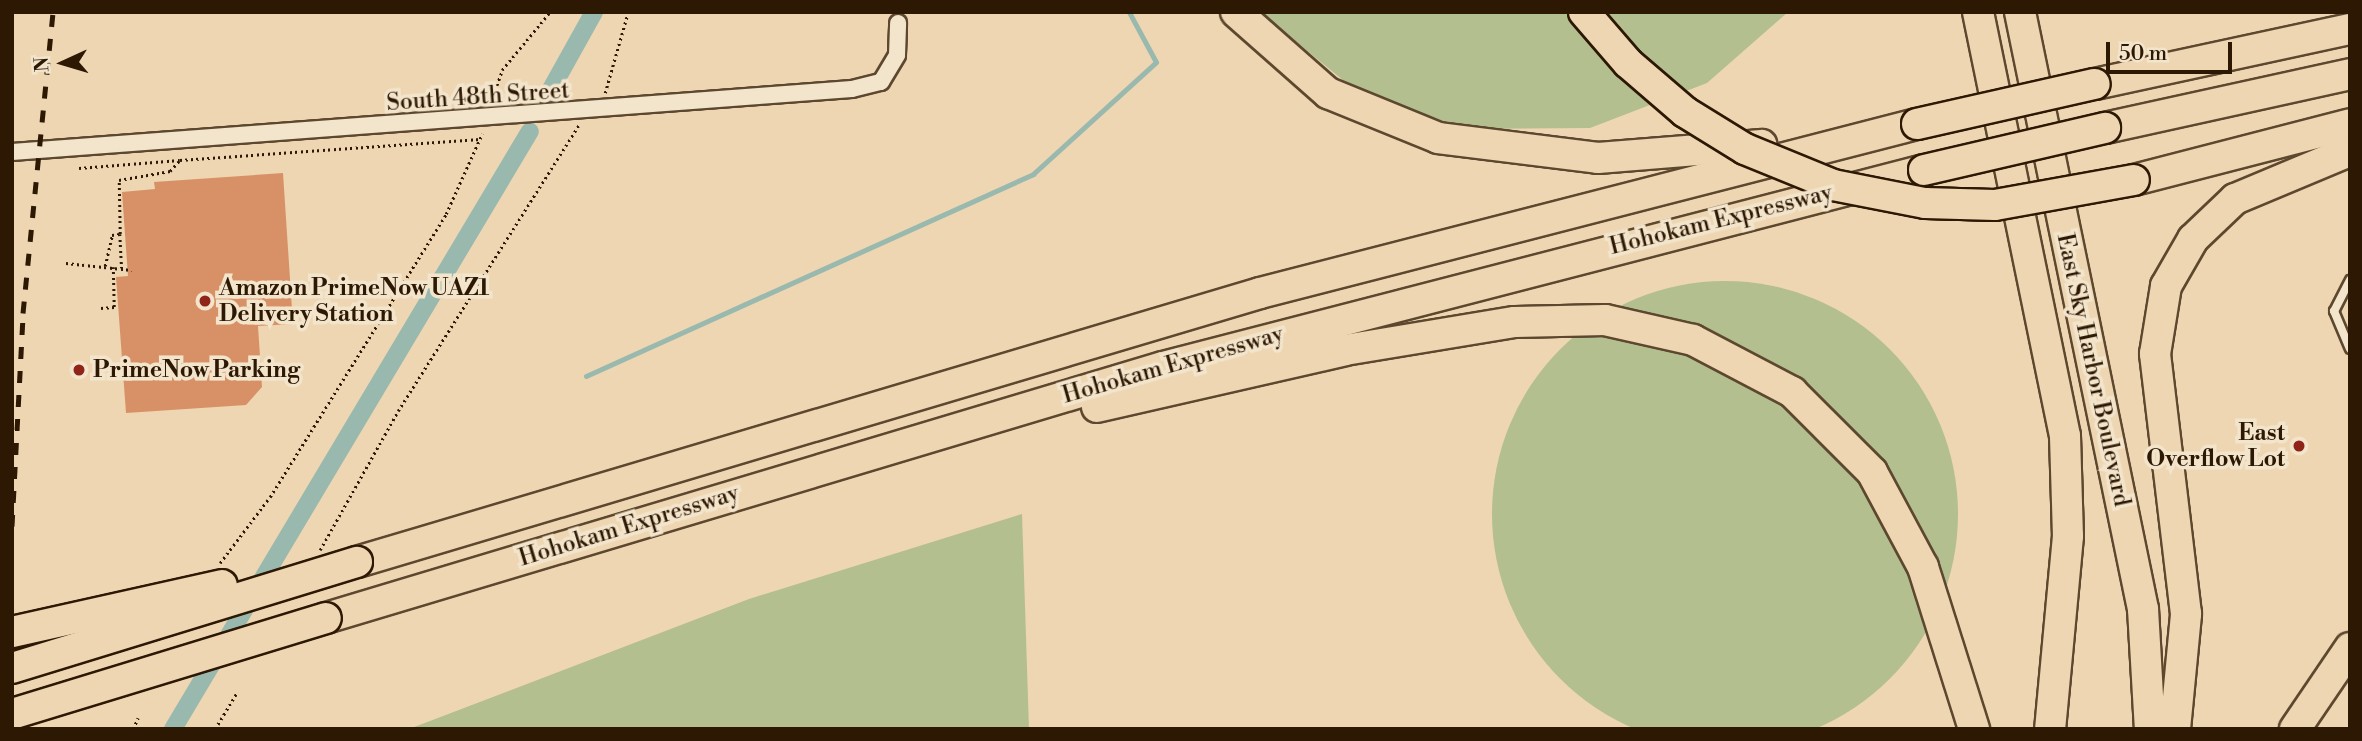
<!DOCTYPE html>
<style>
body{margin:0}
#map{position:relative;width:2362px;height:741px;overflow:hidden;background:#edd6b1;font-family:"Libre Bodoni",serif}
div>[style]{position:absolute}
.green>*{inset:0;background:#b3bf8f}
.round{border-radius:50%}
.stream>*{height:5px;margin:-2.5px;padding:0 2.5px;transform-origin:2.5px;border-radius:2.5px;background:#99b9af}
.canal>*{height:18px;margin:-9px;padding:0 9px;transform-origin:9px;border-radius:9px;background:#99b9af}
.building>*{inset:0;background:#d89167}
.path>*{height:2.5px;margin-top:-1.25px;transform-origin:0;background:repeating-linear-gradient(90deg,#2d1804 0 2px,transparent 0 5.5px)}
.roads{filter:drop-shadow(2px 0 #5d482f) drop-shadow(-2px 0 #5d482f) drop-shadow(0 2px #5d482f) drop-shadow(0 -2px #5d482f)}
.service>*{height:8px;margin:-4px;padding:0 4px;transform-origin:4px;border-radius:4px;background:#f3e4cc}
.minor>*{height:16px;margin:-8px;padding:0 8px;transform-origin:8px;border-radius:8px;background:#f3e4cc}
.motorway>*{height:30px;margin:-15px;padding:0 15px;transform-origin:15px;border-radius:15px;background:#edd6b1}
.rail>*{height:5px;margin-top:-2.5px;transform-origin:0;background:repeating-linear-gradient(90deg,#2d1804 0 12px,transparent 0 24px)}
.bridges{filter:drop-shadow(2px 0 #2d1804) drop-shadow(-2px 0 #2d1804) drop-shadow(0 2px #2d1804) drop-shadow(0 -2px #2d1804)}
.motorway-bridge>*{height:30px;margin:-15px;padding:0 15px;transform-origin:15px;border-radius:15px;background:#edd6b1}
.dots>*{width:19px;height:19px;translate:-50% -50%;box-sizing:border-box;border:4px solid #f3e4cc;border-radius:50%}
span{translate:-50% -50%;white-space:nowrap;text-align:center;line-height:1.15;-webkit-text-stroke:7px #f3e4cc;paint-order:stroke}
.street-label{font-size:23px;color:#2d1804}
.poi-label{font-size:23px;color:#2d1804;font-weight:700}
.left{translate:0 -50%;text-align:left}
.right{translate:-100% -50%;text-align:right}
.frame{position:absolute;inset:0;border:14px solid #2d1804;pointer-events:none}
.north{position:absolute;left:28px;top:28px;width:70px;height:70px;-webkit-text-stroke:5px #f3e4cc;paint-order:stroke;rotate:266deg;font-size:19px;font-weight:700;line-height:28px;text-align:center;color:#2d1804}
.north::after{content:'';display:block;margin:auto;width:24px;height:32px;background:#2d1804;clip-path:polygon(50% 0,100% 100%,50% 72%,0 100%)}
.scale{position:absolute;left:2106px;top:42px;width:126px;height:32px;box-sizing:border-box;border:4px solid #2d1804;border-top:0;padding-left:9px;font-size:21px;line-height:24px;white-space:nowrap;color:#2d1804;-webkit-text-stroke:5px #f3e4cc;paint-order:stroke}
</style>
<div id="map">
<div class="green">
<div style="clip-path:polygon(1260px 12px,1788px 12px,1707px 83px,1590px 128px,1467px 129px,1355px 90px)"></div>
<div class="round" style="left:1492px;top:281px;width:466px;height:466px"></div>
<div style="clip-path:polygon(1022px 514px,1029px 729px,409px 729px,749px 599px)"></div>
</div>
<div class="stream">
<div style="left:586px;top:376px;width:491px;rotate:-24.3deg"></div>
<div style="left:1033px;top:174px;width:166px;rotate:-42.3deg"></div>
<div style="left:1156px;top:62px;width:57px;rotate:-118.4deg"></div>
</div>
<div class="canal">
<div style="left:545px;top:100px;width:101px;rotate:-60.9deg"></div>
<div style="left:173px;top:729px;width:696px;rotate:-59.16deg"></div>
</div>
<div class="building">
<div style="clip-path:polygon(283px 173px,293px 324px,258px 326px,262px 387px,246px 405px,126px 413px,116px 277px,128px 276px,122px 192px,155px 189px,154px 182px)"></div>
</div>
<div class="path">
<div style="left:605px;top:93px;width:84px;rotate:-74.1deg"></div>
<div style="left:491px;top:101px;width:33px;rotate:-70deg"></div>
<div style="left:502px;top:70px;width:75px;rotate:-50.4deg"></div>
<div style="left:79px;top:168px;width:101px;rotate:-4.5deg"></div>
<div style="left:120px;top:234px;width:54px;rotate:-91.1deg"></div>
<div style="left:119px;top:180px;width:52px;rotate:-10deg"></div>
<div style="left:170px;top:171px;width:15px;rotate:-48deg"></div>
<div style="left:180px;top:160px;width:301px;rotate:-4deg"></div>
<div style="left:66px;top:263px;width:66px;rotate:6.1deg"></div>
<div style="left:105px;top:266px;width:32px;rotate:-77deg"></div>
<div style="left:112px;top:235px;width:8px;rotate:-7deg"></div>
<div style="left:120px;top:234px;width:34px;rotate:87deg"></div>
<div style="left:101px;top:308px;width:13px;rotate:-4deg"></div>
<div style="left:114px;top:307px;width:40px;rotate:-91.4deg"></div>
<div style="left:320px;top:550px;width:159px;rotate:-60.7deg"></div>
<div style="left:398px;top:411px;width:338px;rotate:-57.7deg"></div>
<div style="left:220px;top:563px;width:83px;rotate:-52.9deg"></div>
<div style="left:270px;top:497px;width:333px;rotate:-58.1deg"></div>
<div style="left:446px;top:214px;width:88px;rotate:-65.8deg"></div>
<div style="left:133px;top:729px;width:12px;rotate:-66deg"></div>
<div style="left:215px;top:729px;width:41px;rotate:-59deg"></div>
</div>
<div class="roads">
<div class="service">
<div style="left:2350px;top:280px;width:35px;rotate:117deg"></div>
<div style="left:2334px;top:311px;width:41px;rotate:67.2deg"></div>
</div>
<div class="minor">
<div style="left:12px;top:152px;width:842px;rotate:-4.29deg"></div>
<div style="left:852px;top:89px;width:30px;rotate:-14deg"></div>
<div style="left:881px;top:82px;width:31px;rotate:-59deg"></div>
<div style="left:897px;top:55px;width:32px;rotate:-88deg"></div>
</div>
<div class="motorway">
<div style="left:1236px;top:12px;width:123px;rotate:41.4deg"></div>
<div style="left:1328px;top:93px;width:119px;rotate:22.2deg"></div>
<div style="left:1438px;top:138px;width:161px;rotate:7.1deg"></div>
<div style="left:1598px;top:158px;width:164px;rotate:-4.6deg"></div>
<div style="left:1978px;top:12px;width:433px;rotate:78.4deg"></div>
<div style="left:2065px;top:436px;width:100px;rotate:88.3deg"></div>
<div style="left:2068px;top:536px;width:194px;rotate:95.3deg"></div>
<div style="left:2020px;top:12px;width:610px;rotate:78.36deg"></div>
<div style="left:2143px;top:609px;width:120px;rotate:86.7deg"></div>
<div style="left:2095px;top:84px;width:261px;rotate:-12.2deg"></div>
<div style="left:2105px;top:128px;width:251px;rotate:-12.4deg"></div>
<div style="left:2134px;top:180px;width:223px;rotate:-14.5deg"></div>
<div style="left:1097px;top:407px;width:254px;rotate:-12.9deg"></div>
<div style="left:1345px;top:350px;width:172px;rotate:-9.4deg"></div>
<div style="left:1515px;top:322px;width:90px;rotate:-1.3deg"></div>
<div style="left:1605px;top:320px;width:90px;rotate:12.8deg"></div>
<div style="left:1693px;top:340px;width:112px;rotate:27.7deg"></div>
<div style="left:1792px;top:392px;width:113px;rotate:45deg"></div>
<div style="left:1872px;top:472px;width:108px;rotate:61.8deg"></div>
<div style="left:1923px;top:567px;width:170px;rotate:72.5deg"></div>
<div style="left:357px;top:562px;width:942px;rotate:-16.59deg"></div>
<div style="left:1260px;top:293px;width:678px;rotate:-14.43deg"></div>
<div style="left:326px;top:618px;width:874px;rotate:-16.69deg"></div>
<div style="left:1163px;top:367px;width:786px;rotate:-14.51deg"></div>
<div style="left:2175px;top:729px;width:116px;rotate:-84.5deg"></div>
<div style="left:2186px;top:614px;width:262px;rotate:-96.8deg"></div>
<div style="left:2155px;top:354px;width:69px;rotate:-80.8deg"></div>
<div style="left:2166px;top:286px;width:54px;rotate:-60.1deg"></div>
<div style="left:2193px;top:239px;width:58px;rotate:-43.6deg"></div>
<div style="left:2235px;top:199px;width:125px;rotate:-22.7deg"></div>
<div style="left:2295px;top:729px;width:98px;rotate:-55.8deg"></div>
</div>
</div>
<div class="rail">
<div style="left:12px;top:526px;width:213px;rotate:-87deg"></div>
<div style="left:23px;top:313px;width:302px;rotate:-84.3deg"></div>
</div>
<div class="bridges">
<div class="motorway-bridge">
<div style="left:1584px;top:12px;width:67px;rotate:49.2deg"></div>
<div style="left:1628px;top:63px;width:75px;rotate:40.7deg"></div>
<div style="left:1685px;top:112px;width:70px;rotate:31.7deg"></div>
<div style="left:1745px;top:149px;width:95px;rotate:22.2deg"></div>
<div style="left:1833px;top:185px;width:94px;rotate:11.1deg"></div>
<div style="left:1925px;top:203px;width:70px;rotate:1.6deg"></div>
<div style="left:1995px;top:205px;width:141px;rotate:-10.2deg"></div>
<div style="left:1917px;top:124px;width:182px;rotate:-12.7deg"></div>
<div style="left:1924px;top:170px;width:186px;rotate:-13.1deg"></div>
<div style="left:12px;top:632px;width:215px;rotate:-12.6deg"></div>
<div style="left:12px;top:668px;width:361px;rotate:-17.1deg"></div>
<div style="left:12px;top:714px;width:328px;rotate:-17deg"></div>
</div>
</div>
<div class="dots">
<div style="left:205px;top:301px;background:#8f2418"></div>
<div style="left:79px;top:370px;background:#8f2418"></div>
<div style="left:2299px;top:446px;background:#8f2418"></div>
</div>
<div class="street-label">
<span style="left:478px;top:97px;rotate:-4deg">South 48th Street</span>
<span style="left:1721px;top:220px;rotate:-14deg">Hohokam Expressway</span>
<span style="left:1173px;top:365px;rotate:-16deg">Hohokam Expressway</span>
<span style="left:2093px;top:370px;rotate:78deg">East Sky Harbor Boulevard</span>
<span style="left:629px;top:526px;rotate:-17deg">Hohokam Expressway</span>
</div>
<div class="poi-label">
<span class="left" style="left:219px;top:301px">Amazon PrimeNow UAZ1<br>Delivery Station</span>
<span class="left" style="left:93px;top:370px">PrimeNow Parking</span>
<span class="right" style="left:2285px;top:446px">East<br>Overflow Lot</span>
</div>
<div class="frame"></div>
<div class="north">N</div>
<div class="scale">50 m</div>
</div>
